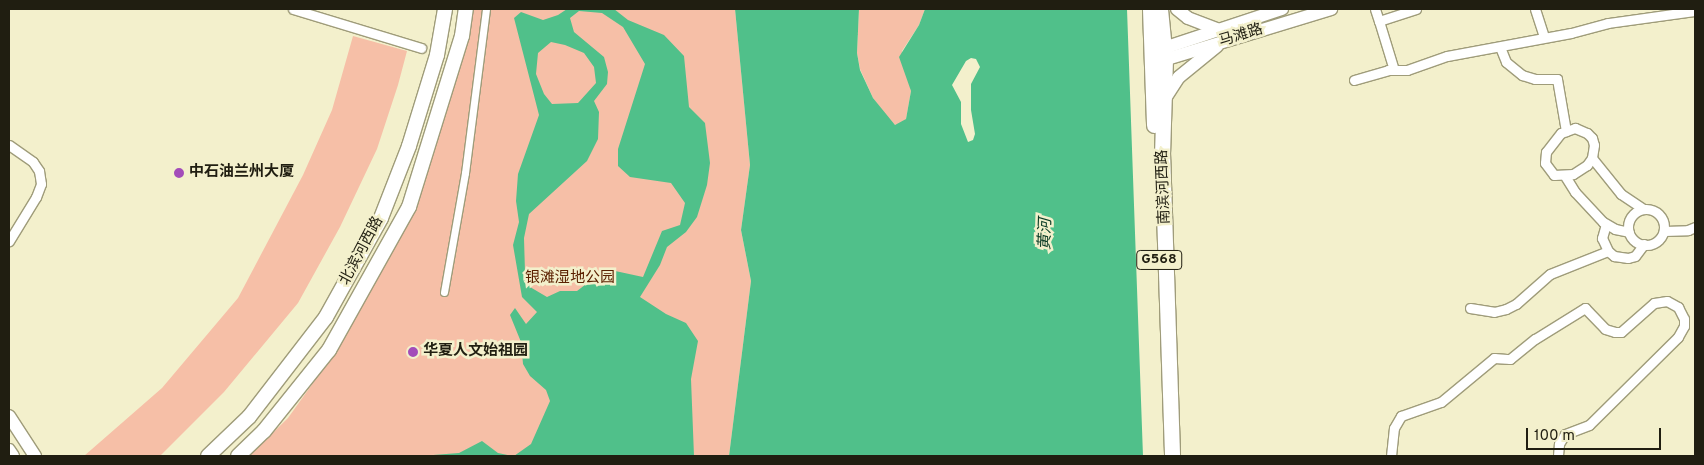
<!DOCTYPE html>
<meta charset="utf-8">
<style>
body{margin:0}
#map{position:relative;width:1704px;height:465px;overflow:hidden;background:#f3f0cc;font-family:Overpass,"Noto Sans SC",sans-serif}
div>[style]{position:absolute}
.green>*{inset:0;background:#f6bfa7}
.water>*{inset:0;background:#50c08a}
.roads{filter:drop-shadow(1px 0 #9f9c7a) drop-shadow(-1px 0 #9f9c7a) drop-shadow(0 1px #9f9c7a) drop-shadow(0 -1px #9f9c7a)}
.pedestrian>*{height:7px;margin:-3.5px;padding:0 3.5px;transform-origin:3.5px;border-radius:3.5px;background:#fff}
.minor>*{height:9px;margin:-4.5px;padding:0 4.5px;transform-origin:4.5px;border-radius:4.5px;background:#fff}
.minor>.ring{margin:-4.5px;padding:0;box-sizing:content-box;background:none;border:9px solid #fff;border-radius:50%}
.secondary>*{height:12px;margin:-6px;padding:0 6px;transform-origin:6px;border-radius:6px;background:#fff}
.primary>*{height:14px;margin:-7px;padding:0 7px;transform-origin:7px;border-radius:7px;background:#fff}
.trunk>*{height:15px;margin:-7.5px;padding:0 7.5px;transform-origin:7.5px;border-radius:7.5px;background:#fff}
.dots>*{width:14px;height:14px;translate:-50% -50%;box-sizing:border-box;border:2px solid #f3f0cc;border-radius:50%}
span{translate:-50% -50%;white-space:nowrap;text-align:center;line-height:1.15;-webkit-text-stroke:5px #f3f0cc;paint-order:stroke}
.shield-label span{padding:1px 4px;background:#f3f0cc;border:1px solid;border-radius:4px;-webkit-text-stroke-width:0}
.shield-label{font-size:14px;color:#201e11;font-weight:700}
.street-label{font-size:15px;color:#201e11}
.poi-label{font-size:15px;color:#201e11;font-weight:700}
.left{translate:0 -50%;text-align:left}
.park-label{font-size:15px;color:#5b2000}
.water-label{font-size:16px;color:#0a3b25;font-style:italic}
.frame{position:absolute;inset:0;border:10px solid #201e11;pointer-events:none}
.scale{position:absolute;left:1526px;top:428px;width:135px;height:22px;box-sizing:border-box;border:2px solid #201e11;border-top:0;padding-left:6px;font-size:15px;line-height:18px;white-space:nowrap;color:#201e11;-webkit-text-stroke:4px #f3f0cc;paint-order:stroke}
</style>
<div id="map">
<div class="green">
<div style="clip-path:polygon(466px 9px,735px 9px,750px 165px,741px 230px,751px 281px,729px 456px,249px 456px,288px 418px,343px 341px,409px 207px)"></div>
<div style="clip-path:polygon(859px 9px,925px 9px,919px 25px,902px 51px,911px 91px,906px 119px,901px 124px,895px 125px,890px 121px,873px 98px,860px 69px,857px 53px)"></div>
<div style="clip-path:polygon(353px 36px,407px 51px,398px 85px,377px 149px,340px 227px,298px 303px,224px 392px,160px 456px,84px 456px,162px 388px,238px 298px,303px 175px,332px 110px)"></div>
</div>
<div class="water">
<div style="clip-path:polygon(evenodd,567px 9px,614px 9px,628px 20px,664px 35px,684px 56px,689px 107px,705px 123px,710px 163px,707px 185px,697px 217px,686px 232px,667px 247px,660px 265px,640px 297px,666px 314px,686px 323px,698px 341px,691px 379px,694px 456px,514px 456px,531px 444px,550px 401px,546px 390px,530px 376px,523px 364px,521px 342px,510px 315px,515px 308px,526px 324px,537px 312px,522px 297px,513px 245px,519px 222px,516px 201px,518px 174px,539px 115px,514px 18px,521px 12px,543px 20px,558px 15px,567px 9px,579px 11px,602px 13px,623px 27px,645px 64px,618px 149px,618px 166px,630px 177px,671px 183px,685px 203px,680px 225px,662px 231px,643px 277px,606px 269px,577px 291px,560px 291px,547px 297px,530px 287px,525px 272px,524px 238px,529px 214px,587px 161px,598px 139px,599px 112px,594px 101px,607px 84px,608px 72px,604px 57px,574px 32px,570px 18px,579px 11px,567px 9px,551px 42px,565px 45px,584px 53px,594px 67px,596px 83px,578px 103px,552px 104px,544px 94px,536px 74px,538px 53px,551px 42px)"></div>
<div style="clip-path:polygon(evenodd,735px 9px,859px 9px,857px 53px,860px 70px,873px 98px,895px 125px,906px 119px,911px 91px,899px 57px,919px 25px,925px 9px,1127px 9px,1143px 456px,729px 456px,751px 281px,741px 230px,750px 165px,735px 9px,971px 58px,976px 59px,980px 67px,971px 84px,971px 110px,975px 134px,973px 140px,968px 142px,961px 124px,961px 102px,952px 85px,966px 61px,971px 58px)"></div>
<div style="clip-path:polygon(482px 441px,498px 453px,512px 456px,420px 456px,459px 453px)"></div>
</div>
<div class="roads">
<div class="pedestrian">
<div style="left:444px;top:292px;width:121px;rotate:-80deg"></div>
<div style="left:465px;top:173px;width:165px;rotate:-82.7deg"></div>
</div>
<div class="minor">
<div style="left:293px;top:9px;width:134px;rotate:16.9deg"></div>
<div style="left:1375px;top:9px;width:13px;rotate:72deg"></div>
<div style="left:1379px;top:21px;width:39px;rotate:-18deg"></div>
<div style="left:1535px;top:9px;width:29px;rotate:72deg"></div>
<div style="left:1379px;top:21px;width:51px;rotate:73deg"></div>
<div style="left:1500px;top:47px;width:16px;rotate:68deg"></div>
<div style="left:1506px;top:62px;width:21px;rotate:39deg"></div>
<div style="left:1522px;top:75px;width:14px;rotate:17deg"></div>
<div style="left:1535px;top:79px;width:22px"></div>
<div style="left:1557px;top:79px;width:53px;rotate:80.2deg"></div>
<div style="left:1354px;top:80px;width:35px;rotate:-16deg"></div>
<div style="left:1388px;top:70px;width:19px"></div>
<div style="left:1407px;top:70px;width:42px;rotate:-19.3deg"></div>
<div style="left:1447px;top:56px;width:126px;rotate:-10.5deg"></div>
<div style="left:1571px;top:33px;width:38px;rotate:-15deg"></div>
<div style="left:1608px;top:23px;width:88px;rotate:-7.9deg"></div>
<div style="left:1575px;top:128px;width:13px;rotate:23deg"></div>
<div style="left:1587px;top:133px;width:7px;rotate:45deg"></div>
<div style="left:1592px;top:138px;width:7px;rotate:74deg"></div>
<div style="left:1594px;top:145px;width:13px;rotate:99deg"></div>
<div style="left:1592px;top:158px;width:9px;rotate:126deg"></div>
<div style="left:1587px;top:165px;width:17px;rotate:147deg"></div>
<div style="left:1573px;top:174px;width:19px;rotate:177deg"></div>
<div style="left:1554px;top:175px;width:15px;rotate:-127deg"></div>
<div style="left:1545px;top:163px;width:11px;rotate:-85deg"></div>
<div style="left:1546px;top:152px;width:24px;rotate:-52deg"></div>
<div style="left:1561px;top:133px;width:15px;rotate:-20deg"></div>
<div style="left:9px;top:145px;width:29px;rotate:35deg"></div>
<div style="left:33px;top:162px;width:11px;rotate:56deg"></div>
<div style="left:39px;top:171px;width:13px;rotate:81deg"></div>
<div style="left:41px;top:184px;width:14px;rotate:111deg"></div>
<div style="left:36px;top:197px;width:52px;rotate:121.5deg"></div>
<div style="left:1592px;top:158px;width:46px;rotate:51.1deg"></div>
<div style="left:1621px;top:194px;width:27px;rotate:34deg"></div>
<div style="left:1565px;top:176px;width:19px;rotate:58deg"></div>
<div style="left:1575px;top:192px;width:41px;rotate:47deg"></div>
<div style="left:1603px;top:222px;width:14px;rotate:30deg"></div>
<div style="left:1615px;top:229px;width:14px;rotate:12deg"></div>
<div class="ring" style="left:1628px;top:209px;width:27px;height:27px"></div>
<div style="left:1606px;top:224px;width:15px;rotate:106deg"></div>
<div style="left:1602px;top:238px;width:14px;rotate:65deg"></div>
<div style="left:1608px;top:251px;width:8px;rotate:40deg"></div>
<div style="left:1614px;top:256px;width:14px;rotate:8deg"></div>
<div style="left:1628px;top:258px;width:7px;rotate:-16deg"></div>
<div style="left:1635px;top:256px;width:15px;rotate:-53deg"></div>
<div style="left:1664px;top:231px;width:24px;rotate:-2deg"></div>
<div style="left:1688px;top:230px;width:8px;rotate:-23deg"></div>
<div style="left:1470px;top:308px;width:24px;rotate:9deg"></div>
<div style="left:1494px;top:312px;width:12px;rotate:-14deg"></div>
<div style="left:1506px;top:309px;width:11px;rotate:-27deg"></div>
<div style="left:1516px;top:304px;width:45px;rotate:-41.4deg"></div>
<div style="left:1550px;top:274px;width:62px;rotate:-21.6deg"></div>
<div style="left:1391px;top:456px;width:28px;rotate:-84deg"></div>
<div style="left:1394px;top:428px;width:14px;rotate:-60deg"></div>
<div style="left:1401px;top:416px;width:42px;rotate:-19.3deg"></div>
<div style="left:1441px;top:402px;width:69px;rotate:-39.7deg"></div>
<div style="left:1494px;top:358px;width:16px;rotate:4deg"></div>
<div style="left:1510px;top:359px;width:32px;rotate:-39deg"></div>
<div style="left:1535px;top:339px;width:59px;rotate:-31.8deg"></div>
<div style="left:1585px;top:308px;width:29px;rotate:46deg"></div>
<div style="left:1605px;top:329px;width:10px;rotate:17deg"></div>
<div style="left:1615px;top:332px;width:6px"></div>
<div style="left:1621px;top:332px;width:44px;rotate:-41.3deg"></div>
<div style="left:1654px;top:303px;width:13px;rotate:-9deg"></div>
<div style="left:1667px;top:301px;width:13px;rotate:29deg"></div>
<div style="left:1678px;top:307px;width:13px;rotate:63deg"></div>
<div style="left:1684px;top:319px;width:7px;rotate:90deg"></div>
<div style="left:1684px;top:326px;width:13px;rotate:119deg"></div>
<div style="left:1678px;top:337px;width:125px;rotate:135.3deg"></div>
<div style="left:1589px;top:425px;width:26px;rotate:159deg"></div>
<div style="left:1565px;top:434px;width:12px;rotate:121deg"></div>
<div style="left:1559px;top:444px;width:12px;rotate:95deg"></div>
</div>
<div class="secondary">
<div style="left:1177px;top:9px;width:14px;rotate:39deg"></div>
<div style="left:1188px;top:18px;width:31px;rotate:21deg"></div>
<div style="left:1155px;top:51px;width:134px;rotate:-18.3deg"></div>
<div style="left:1157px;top:62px;width:182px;rotate:-16.9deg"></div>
<div style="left:1164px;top:100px;width:27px;rotate:-57deg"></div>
<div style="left:1179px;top:77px;width:49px;rotate:-39.2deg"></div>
<div style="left:9px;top:416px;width:48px;rotate:57deg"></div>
<div style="left:9px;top:450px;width:7px;rotate:56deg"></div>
</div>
<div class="primary">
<div style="left:208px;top:456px;width:57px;rotate:-43.6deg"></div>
<div style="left:249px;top:417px;width:126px;rotate:-52.4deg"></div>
<div style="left:326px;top:317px;width:113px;rotate:-60.9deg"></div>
<div style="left:381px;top:218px;width:77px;rotate:-68.7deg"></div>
<div style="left:409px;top:146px;width:95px;rotate:-72.9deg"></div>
<div style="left:437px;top:55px;width:47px;rotate:-80.1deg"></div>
<div style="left:238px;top:456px;width:36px;rotate:-44deg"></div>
<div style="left:264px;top:431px;width:104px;rotate:-51.3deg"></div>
<div style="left:329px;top:350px;width:164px;rotate:-60.8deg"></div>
<div style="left:409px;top:207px;width:179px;rotate:-72.8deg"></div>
<div style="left:462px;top:36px;width:27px;rotate:-82deg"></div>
</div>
<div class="trunk">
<div style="left:1150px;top:9px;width:116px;rotate:88deg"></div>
<div style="left:1160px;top:9px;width:50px;rotate:84.3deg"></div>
<div style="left:1165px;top:59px;width:93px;rotate:91.8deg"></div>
<div style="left:1162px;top:152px;width:304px;rotate:88.1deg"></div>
</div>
</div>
<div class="dots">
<div style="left:179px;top:173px;background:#a34cb9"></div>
<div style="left:413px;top:352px;background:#a34cb9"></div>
</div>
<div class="shield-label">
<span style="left:1159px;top:260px">G568</span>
</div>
<div class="street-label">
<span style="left:1241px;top:36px;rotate:-17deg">马滩路</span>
<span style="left:1164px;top:187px;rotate:-92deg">南滨河西路</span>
<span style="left:362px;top:251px;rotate:-62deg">北滨河西路</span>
</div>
<div class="poi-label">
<span class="left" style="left:189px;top:173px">中石油兰州大厦</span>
<span class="left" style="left:423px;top:352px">华夏人文始祖园</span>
</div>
<div class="park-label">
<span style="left:570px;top:279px">银滩湿地公园</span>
</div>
<div class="water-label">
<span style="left:1046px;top:234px;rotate:-88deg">黄河</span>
</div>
<div class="frame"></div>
<div class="scale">100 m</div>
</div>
